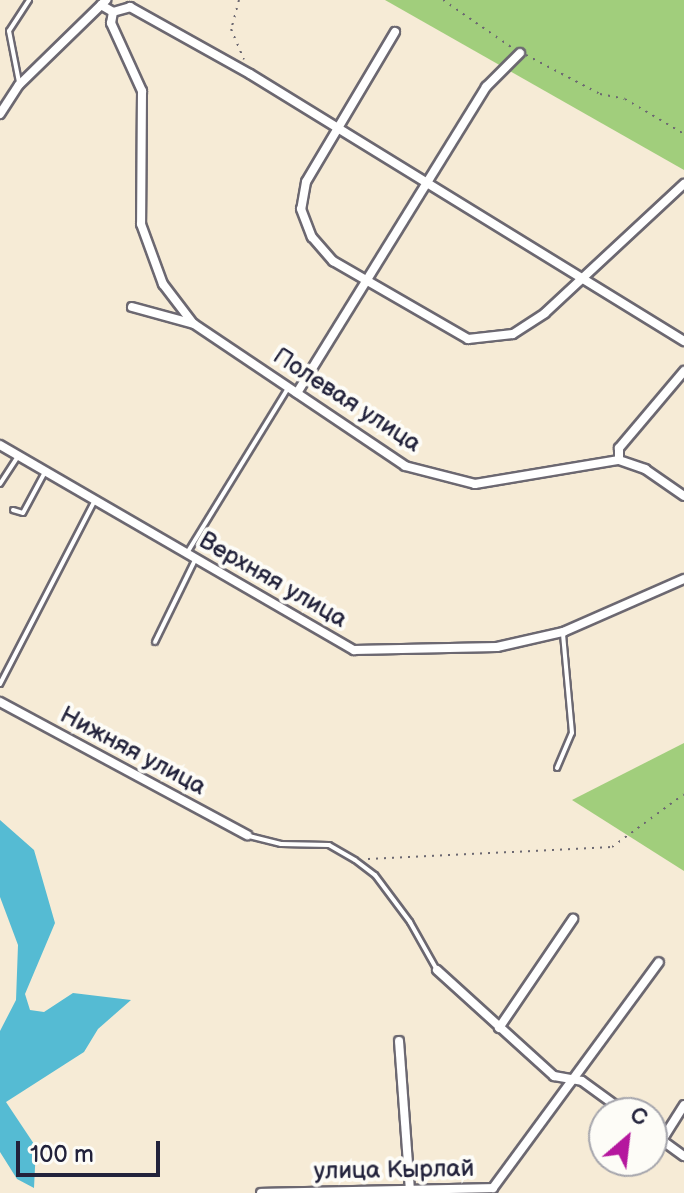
<!DOCTYPE html>
<meta charset="utf-8">
<style>
body{margin:0}
#map{position:relative;width:684px;height:1193px;overflow:hidden;background:#f6ebd6;font-family:"Balsamiq Sans",sans-serif}
div>[style]{position:absolute}
.green>*{inset:0;background:#a1ce7c}
.water>*{inset:0;background:#55bbd3}
.path>*{height:2px;margin-top:-1px;transform-origin:0;background:repeating-linear-gradient(90deg,#6c6871 0 2px,transparent 0 8px)}
.roads{filter:drop-shadow(2px 0 #6c6871) drop-shadow(-2px 0 #6c6871) drop-shadow(0 2px #6c6871) drop-shadow(0 -2px #6c6871)}
.service>*{height:4px;margin:-2px;padding:0 2px;transform-origin:2px;border-radius:2px;background:#fff}
.minor>*{height:8px;margin:-4px;padding:0 4px;transform-origin:4px;border-radius:4px;background:#fff}
span{translate:-50% -50%;white-space:nowrap;text-align:center;line-height:1.15;-webkit-text-stroke:8px #fdfcf7;paint-order:stroke}
.street-label{font-size:24px;color:#22223b}
.north{position:absolute;left:588px;top:1097px;width:80px;height:80px;box-sizing:border-box;background:#fdfcf7;border:2px solid #a5a5ac;border-radius:50%;rotate:28deg;font-size:22px;font-weight:700;line-height:32px;text-align:center;color:#22223b}
.north::after{content:'';display:block;margin:auto;width:28px;height:36px;background:#b5179e;clip-path:polygon(50% 0,100% 100%,50% 72%,0 100%)}
.scale{position:absolute;left:16px;top:1141px;width:144px;height:36px;box-sizing:border-box;border:4px solid #22223b;border-top:0;padding-left:10px;font-size:24px;line-height:28px;white-space:nowrap;color:#22223b;-webkit-text-stroke:6px #fdfcf7;paint-order:stroke}
</style>
<div id="map">
<div class="green">
<div style="clip-path:polygon(385px 0,684px 0,684px 170px)"></div>
<div style="clip-path:polygon(684px 743px,684px 871px,572px 800px)"></div>
</div>
<div class="water">
<div style="clip-path:polygon(0 820px,34px 850px,55px 923px,25px 994px,30px 1010px,44px 1012px,73px 993px,131px 1000px,98px 1029px,84px 1052px,6px 1102px,36px 1147px,34px 1188px,17px 1179px,0 1152px,0 1031px,16px 1000px,18px 945px,0 897px)"></div>
</div>
<div class="path">
<div style="left:239px;top:0;width:30px;rotate:105deg"></div>
<div style="left:231px;top:29px;width:33px;rotate:67deg"></div>
<div style="left:443px;top:0;width:86px;rotate:34.6deg"></div>
<div style="left:526px;top:55px;width:84px;rotate:27.8deg"></div>
<div style="left:600px;top:94px;width:25px;rotate:11deg"></div>
<div style="left:625px;top:99px;width:69px;rotate:30.7deg"></div>
<div style="left:368px;top:859px;width:244px;rotate:-2.8deg"></div>
<div style="left:612px;top:847px;width:89px;rotate:-36.4deg"></div>
</div>
<div class="roads">
<div class="service">
<div style="left:19px;top:82px;width:52px;rotate:-101.1deg"></div>
<div style="left:9px;top:31px;width:37px;rotate:-57deg"></div>
<div style="left:0;top:484px;width:33px;rotate:-57deg"></div>
<div style="left:13px;top:510px;width:10px;rotate:17deg"></div>
<div style="left:23px;top:513px;width:47px;rotate:-61.8deg"></div>
<div style="left:187px;top:553px;width:193px;rotate:-58.5deg"></div>
<div style="left:155px;top:642px;width:93px;rotate:-64deg"></div>
<div style="left:0;top:684px;width:205px;rotate:-62.7deg"></div>
<div style="left:557px;top:768px;width:38px;rotate:-67deg"></div>
<div style="left:572px;top:733px;width:99px;rotate:-95.2deg"></div>
<div style="left:249px;top:836px;width:33px;rotate:14deg"></div>
<div style="left:281px;top:844px;width:48px;rotate:1.2deg"></div>
<div style="left:329px;top:845px;width:30px;rotate:30deg"></div>
<div style="left:355px;top:860px;width:25px;rotate:37deg"></div>
<div style="left:375px;top:875px;width:59px;rotate:53.3deg"></div>
<div style="left:410px;top:922px;width:55px;rotate:60.6deg"></div>
<div style="left:652px;top:1155px;width:17px;rotate:-59deg"></div>
<div style="left:646px;top:1164px;width:4px;rotate:-45deg"></div>
</div>
<div class="minor">
<div style="left:101px;top:5px;width:14px;rotate:30deg"></div>
<div style="left:113px;top:12px;width:18px;rotate:-16deg"></div>
<div style="left:130px;top:7px;width:137px;rotate:29.2deg"></div>
<div style="left:250px;top:74px;width:510px;rotate:31.6deg"></div>
<div style="left:113px;top:12px;width:11px;rotate:100deg"></div>
<div style="left:111px;top:23px;width:75px;rotate:65.5deg"></div>
<div style="left:142px;top:91px;width:133px;rotate:90.4deg"></div>
<div style="left:141px;top:224px;width:64px;rotate:69.9deg"></div>
<div style="left:163px;top:284px;width:48px;rotate:52.7deg"></div>
<div style="left:395px;top:32px;width:174px;rotate:120.7deg"></div>
<div style="left:306px;top:182px;width:27px;rotate:100deg"></div>
<div style="left:301px;top:209px;width:30px;rotate:69deg"></div>
<div style="left:312px;top:237px;width:32px;rotate:49deg"></div>
<div style="left:333px;top:261px;width:156px;rotate:30deg"></div>
<div style="left:468px;top:339px;width:45px;rotate:-6.3deg"></div>
<div style="left:513px;top:334px;width:38px;rotate:-33deg"></div>
<div style="left:545px;top:313px;width:190px;rotate:-42.9deg"></div>
<div style="left:0;top:114px;width:35px;rotate:-57deg"></div>
<div style="left:19px;top:85px;width:122px;rotate:-44.3deg"></div>
<div style="left:132px;top:307px;width:64px;rotate:15.3deg"></div>
<div style="left:194px;top:324px;width:254px;rotate:33.9deg"></div>
<div style="left:405px;top:466px;width:72px;rotate:14.4deg"></div>
<div style="left:475px;top:484px;width:146px;rotate:-9.5deg"></div>
<div style="left:619px;top:460px;width:28px;rotate:19deg"></div>
<div style="left:645px;top:469px;width:47px;rotate:34.7deg"></div>
<div style="left:297px;top:393px;width:360px;rotate:-58.3deg"></div>
<div style="left:486px;top:87px;width:48px;rotate:-45deg"></div>
<div style="left:0;top:445px;width:409px;rotate:30.1deg"></div>
<div style="left:354px;top:650px;width:143px;rotate:-1.2deg"></div>
<div style="left:497px;top:647px;width:68px;rotate:-12.8deg"></div>
<div style="left:563px;top:632px;width:132px;rotate:-23.7deg"></div>
<div style="left:619px;top:460px;width:12px;rotate:-90deg"></div>
<div style="left:619px;top:448px;width:101px;rotate:-49.8deg"></div>
<div style="left:0;top:702px;width:281px;rotate:28.3deg"></div>
<div style="left:437px;top:970px;width:158px;rotate:42.2deg"></div>
<div style="left:554px;top:1076px;width:28px;rotate:10deg"></div>
<div style="left:582px;top:1081px;width:54px;rotate:36deg"></div>
<div style="left:499px;top:1028px;width:132px;rotate:-55.8deg"></div>
<div style="left:399px;top:1041px;width:150px;rotate:85.8deg"></div>
<div style="left:652px;top:1133px;width:39px;rotate:36deg"></div>
<div style="left:662px;top:1140px;width:41px;rotate:-57.8deg"></div>
<div style="left:261px;top:1193px;width:232px;rotate:-1.2deg"></div>
<div style="left:493px;top:1188px;width:280px;rotate:-53.7deg"></div>
</div>
</div>
<div class="street-label">
<span style="left:347px;top:400px;rotate:33deg">Полевая улица</span>
<span style="left:273px;top:580px;rotate:30deg">Верхняя улица</span>
<span style="left:133px;top:751px;rotate:28deg">Нижняя улица</span>
<span style="left:394px;top:1170px;rotate:-1deg">улица Кырлай</span>
</div>
<div class="north">С</div>
<div class="scale">100 m</div>
</div>
